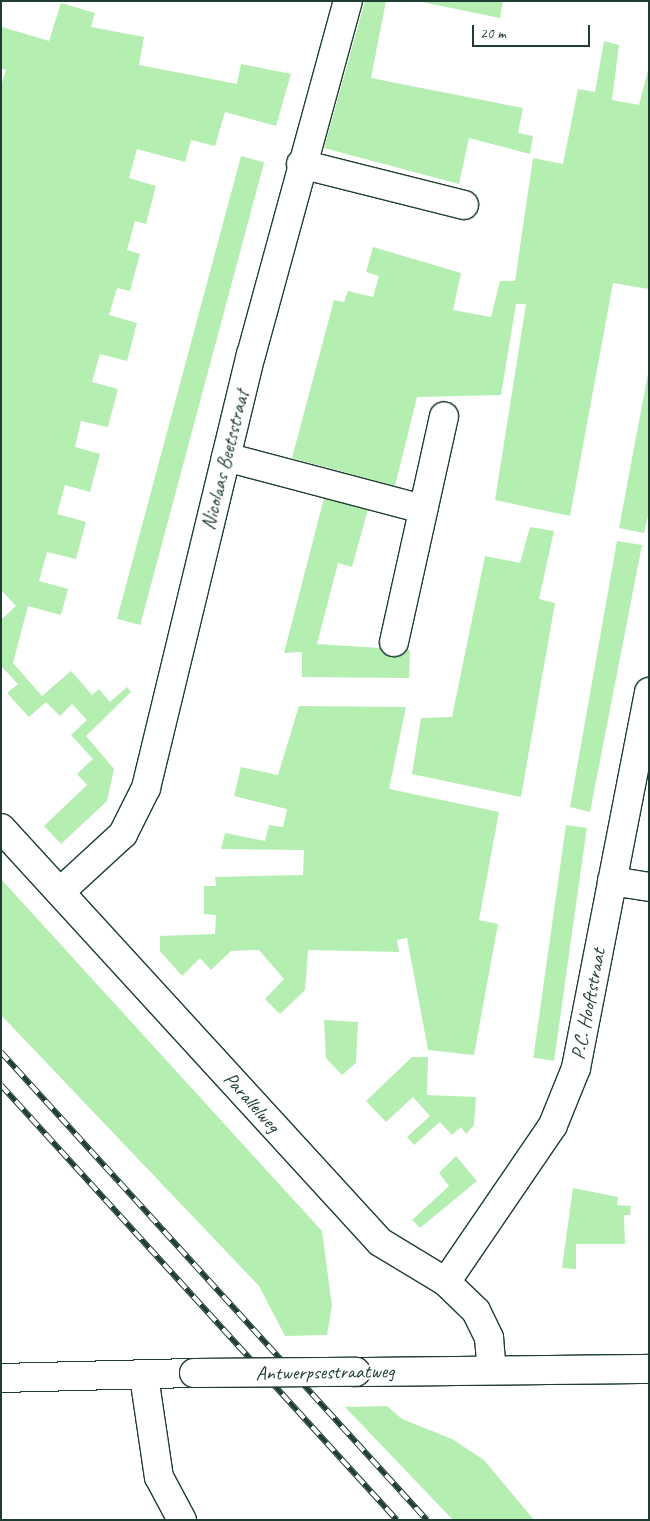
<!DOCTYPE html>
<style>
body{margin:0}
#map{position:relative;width:650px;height:1521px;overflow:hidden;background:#fff;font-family:Caveat,sans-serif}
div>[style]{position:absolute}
.green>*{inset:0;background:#b4eeb1;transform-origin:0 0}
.roads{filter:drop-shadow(1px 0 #1f3d34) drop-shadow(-1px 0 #1f3d34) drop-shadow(0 1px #1f3d34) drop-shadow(0 -1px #1f3d34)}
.minor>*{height:28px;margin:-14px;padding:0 14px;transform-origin:14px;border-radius:14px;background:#fff}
.rail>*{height:5.5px;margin-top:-2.75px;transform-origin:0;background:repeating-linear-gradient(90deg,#fff 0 11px,#1f3d34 0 22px);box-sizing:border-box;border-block:1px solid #1f3d34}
.bridges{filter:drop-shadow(1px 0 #1f3d34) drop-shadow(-1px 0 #1f3d34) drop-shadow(0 1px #1f3d34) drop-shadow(0 -1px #1f3d34)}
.minor-bridge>*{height:28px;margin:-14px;padding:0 14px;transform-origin:14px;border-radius:14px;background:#fff}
span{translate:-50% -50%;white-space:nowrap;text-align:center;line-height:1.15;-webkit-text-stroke:4px #fff;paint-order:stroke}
.street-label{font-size:20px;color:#1f3d34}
.frame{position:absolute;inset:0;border:2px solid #1f3d34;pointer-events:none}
.scale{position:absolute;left:472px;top:25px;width:118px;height:22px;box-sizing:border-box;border:2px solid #1f3d34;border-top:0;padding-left:6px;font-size:15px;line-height:18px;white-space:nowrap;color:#1f3d34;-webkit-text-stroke:4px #fff;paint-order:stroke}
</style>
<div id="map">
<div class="green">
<div style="clip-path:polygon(365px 1px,386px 1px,371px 78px,523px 108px,518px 133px,533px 136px,530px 154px,469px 138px,459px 184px,324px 148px)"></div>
<div style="clip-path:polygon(417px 1px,503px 1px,500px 18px)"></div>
<div style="clip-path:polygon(61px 3px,95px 13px,91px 27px,144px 37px,139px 65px,237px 84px,241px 64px,291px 74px,276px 126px,225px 112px,215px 146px,191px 140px,185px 162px,137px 149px,129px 178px,156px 186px,146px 224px,135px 221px,127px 250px,140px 254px,130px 291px,117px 288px,109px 315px,137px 323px,127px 361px,100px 354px,92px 382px,118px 389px,108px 427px,81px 421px,75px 447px,100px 454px,90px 492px,65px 485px,57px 514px,86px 522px,76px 559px,47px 552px,39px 581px,68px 589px,61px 615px,28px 606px,13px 663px,42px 696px,71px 671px,92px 695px,99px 689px,110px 702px,127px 687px,131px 692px,86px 736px,114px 769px,107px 801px,61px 844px,44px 826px,87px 785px,77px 774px,93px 759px,71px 735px,87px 720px,72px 704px,60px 716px,46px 702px,29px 717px,7px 693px,18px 684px,1px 666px,1px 620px,16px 606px,1px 590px,1px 86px,6px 70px,1px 68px,1px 17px,2px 27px,49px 41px)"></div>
<div style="clip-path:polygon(604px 41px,619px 45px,612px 100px,639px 105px,649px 66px,649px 289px,613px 283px,570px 516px,495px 500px,526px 304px,516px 304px,501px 395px,417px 397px,395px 486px,292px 458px,334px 300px,344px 302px,348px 291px,373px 297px,379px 276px,366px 272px,373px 247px,461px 273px,453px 310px,491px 317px,500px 281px,515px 281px,533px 158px,563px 164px,578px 89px,595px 92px)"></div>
<div style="left:241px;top:156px;width:24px;height:479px;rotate:15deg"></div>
<div style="clip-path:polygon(649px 368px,649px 512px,644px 533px,619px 528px)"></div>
<div style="clip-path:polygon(325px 494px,369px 506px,352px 567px,338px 563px,317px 644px,410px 650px,409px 678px,302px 677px,302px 652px,284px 653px)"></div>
<div style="clip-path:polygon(530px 527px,554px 531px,539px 599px,555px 603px,521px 797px,412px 774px,421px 718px,452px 717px,485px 556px,520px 563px)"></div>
<div style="clip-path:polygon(617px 541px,642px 545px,590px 812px,570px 807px)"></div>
<div style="clip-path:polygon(299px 706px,406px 707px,389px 789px,499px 812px,479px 920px,498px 924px,474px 1055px,428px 1050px,407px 938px,397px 940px,399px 952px,308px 950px,305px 990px,280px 1014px,265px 999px,284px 979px,259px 950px,231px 951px,211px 970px,200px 958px,182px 976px,160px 951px,160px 936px,215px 934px,216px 915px,204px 914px,204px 886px,216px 886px,215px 877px,303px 875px,304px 850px,221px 849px,225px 833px,265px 841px,269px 825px,283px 827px,287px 809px,234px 796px,241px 767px,278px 775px)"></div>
<div style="left:566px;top:825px;width:21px;height:235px;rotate:8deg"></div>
<div style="clip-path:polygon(1px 879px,322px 1231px,332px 1306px,327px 1335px,285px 1336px,259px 1286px,1px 1015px)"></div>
<div style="clip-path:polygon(324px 1020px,358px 1022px,356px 1063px,342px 1075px,326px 1058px)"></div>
<div style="clip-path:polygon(412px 1057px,428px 1057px,427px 1095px,476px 1097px,474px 1125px,466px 1134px,461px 1127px,452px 1135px,440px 1122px,414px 1145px,407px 1137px,430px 1116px,413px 1097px,386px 1122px,366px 1101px)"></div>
<div style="clip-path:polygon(456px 1156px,477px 1181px,420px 1228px,412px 1220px,449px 1186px,439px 1173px)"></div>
<div style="clip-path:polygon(573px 1188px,618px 1197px,617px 1205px,631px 1206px,630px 1215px,624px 1215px,625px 1244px,576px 1244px,576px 1269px,562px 1268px)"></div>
<div style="clip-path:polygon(387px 1406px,402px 1419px,452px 1439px,484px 1460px,534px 1520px,453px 1520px,345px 1407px)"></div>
</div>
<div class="roads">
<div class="minor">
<div style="left:301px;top:164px;width:168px;rotate:14.1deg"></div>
<div style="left:226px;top:457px;width:204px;rotate:14.8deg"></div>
<div style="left:394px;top:642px;width:231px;rotate:-77.5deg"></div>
<div style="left:1px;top:828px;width:561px;rotate:47.53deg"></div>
<div style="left:380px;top:1242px;width:77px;rotate:31.2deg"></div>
<div style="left:446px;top:1282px;width:42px;rotate:44deg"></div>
<div style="left:476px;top:1311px;width:30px;rotate:64deg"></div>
<div style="left:489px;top:1338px;width:32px;rotate:85deg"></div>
<div style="left:612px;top:881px;width:37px;rotate:9deg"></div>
<div style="left:60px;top:892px;width:86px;rotate:-42.6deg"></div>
<div style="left:123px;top:834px;width:51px;rotate:-63.4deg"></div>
<div style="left:146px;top:788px;width:446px;rotate:-76.4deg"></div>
<div style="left:251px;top:355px;width:367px;rotate:-74.7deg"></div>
<div style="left:446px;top:1282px;width:190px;rotate:-55.7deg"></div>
<div style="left:553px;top:1125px;width:61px;rotate:-68deg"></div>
<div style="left:576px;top:1068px;width:383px;rotate:-79deg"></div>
<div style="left:356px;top:1372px;width:293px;rotate:-0.6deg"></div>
<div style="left:144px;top:1376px;width:102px;rotate:81.6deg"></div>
<div style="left:159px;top:1477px;width:49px;rotate:61.9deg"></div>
<div style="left:1px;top:1378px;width:193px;rotate:-1.5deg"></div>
</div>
</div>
<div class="rail">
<div style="left:1px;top:1052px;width:633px;rotate:47.69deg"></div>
<div style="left:1px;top:1085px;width:588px;rotate:47.69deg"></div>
</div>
<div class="bridges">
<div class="minor-bridge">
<div style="left:194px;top:1373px;width:162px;rotate:-0.4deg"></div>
</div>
</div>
<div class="street-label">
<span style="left:225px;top:460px;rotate:-76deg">Nicolaas Beetsstraat</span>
<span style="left:588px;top:1004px;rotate:-79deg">P.C. Hooftstraat</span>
<span style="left:252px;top:1102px;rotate:48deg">Parallelweg</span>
<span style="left:325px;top:1372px;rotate:-1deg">Antwerpsestraatweg</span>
</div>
<div class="frame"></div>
<div class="scale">20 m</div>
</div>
